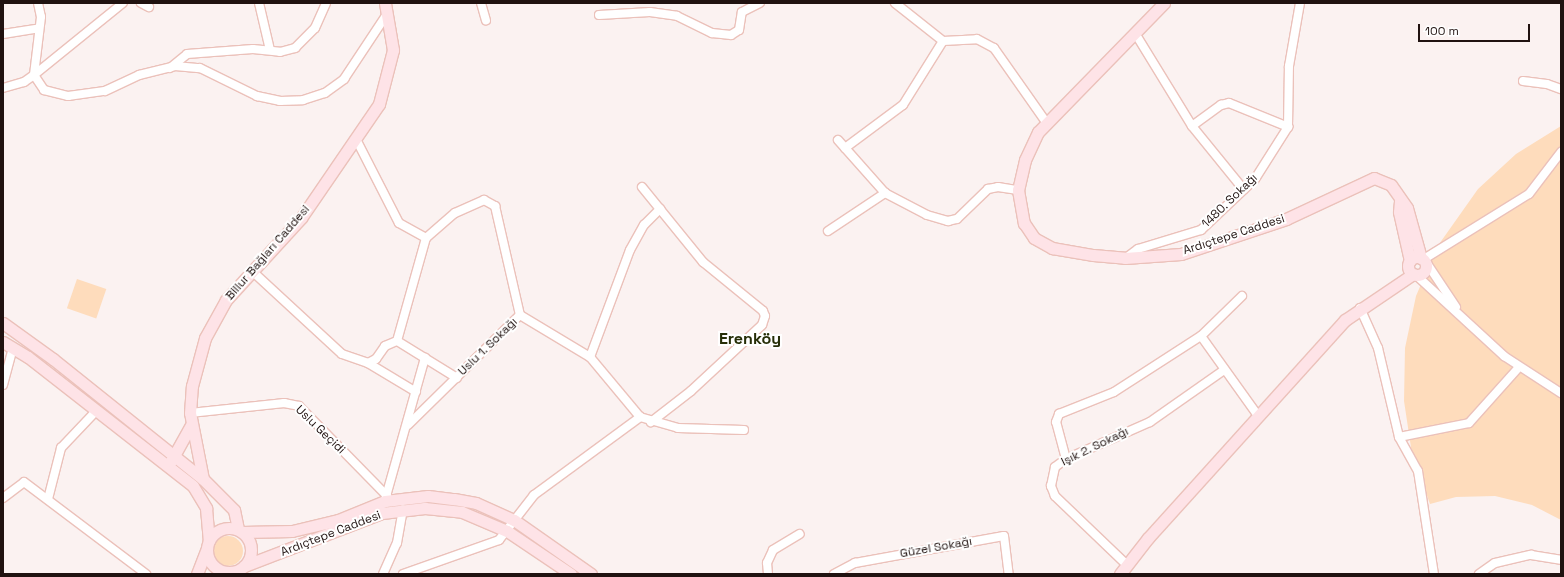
<!DOCTYPE html>
<meta charset="utf-8">
<style>
body{margin:0}
#map{position:relative;width:1564px;height:577px;overflow:hidden;background:#fbf2f1;font-family:"Space Grotesk",sans-serif}
div>[style]{position:absolute}
.green>*{inset:0;background:#fedcbc;transform-origin:0 0}
.round{border-radius:50%}
.roads{filter:drop-shadow(1px 0 #ebc1ba) drop-shadow(-1px 0 #ebc1ba) drop-shadow(0 1px #ebc1ba) drop-shadow(0 -1px #ebc1ba)}
.street>*{height:8px;margin:-4px;padding:0 4px;transform-origin:4px;border-radius:4px;background:#fff}
.secondary>*{height:11px;margin:-5.5px;padding:0 5.5px;transform-origin:5.5px;border-radius:5.5px;background:#fee3e7}
.secondary>.ring{margin:-5.5px;padding:0;box-sizing:content-box;background:none;border:11px solid #fee3e7;border-radius:50%}
span{translate:-50% -50%;white-space:nowrap;text-align:center;line-height:1.15;-webkit-text-stroke:4px #fff;paint-order:stroke}
.street-label{font-size:12px;color:#201210}
.district-label{font-size:16px;color:#262e07;font-weight:700}
.frame{position:absolute;inset:0;border:4px solid #201210;pointer-events:none}
.scale{position:absolute;left:1418px;top:24px;width:112px;height:18px;box-sizing:border-box;border:2px solid #201210;border-top:0;padding-left:5px;font-size:12px;line-height:14px;white-space:nowrap;color:#201210;-webkit-text-stroke:3px #fff;paint-order:stroke}
</style>
<div id="map">
<div class="green">
<div style="clip-path:polygon(1561px 126px,1561px 520px,1532px 505px,1495px 496px,1456px 497px,1430px 504px,1412px 454px,1404px 401px,1405px 348px,1416px 296px,1437px 247px,1478px 189px,1516px 154px)"></div>
<div style="left:77px;top:279px;width:31px;height:31px;rotate:19deg"></div>
<div class="round" style="left:213px;top:536px;width:30px;height:30px"></div>
</div>
<div class="roads">
<div class="street">
<div style="left:38px;top:3px;width:14px;rotate:78deg"></div>
<div style="left:41px;top:17px;width:58px;rotate:96.9deg"></div>
<div style="left:34px;top:75px;width:18px;rotate:56deg"></div>
<div style="left:44px;top:90px;width:25px;rotate:14deg"></div>
<div style="left:68px;top:96px;width:37px;rotate:-8deg"></div>
<div style="left:105px;top:91px;width:38px;rotate:-25deg"></div>
<div style="left:139px;top:75px;width:37px;rotate:-14deg"></div>
<div style="left:175px;top:66px;width:25px;rotate:5deg"></div>
<div style="left:200px;top:68px;width:64px;rotate:26.2deg"></div>
<div style="left:257px;top:96px;width:24px;rotate:12deg"></div>
<div style="left:280px;top:101px;width:23px;rotate:-2deg"></div>
<div style="left:303px;top:100px;width:23px;rotate:-18deg"></div>
<div style="left:325px;top:93px;width:24px;rotate:-36deg"></div>
<div style="left:344px;top:79px;width:78px;rotate:-56.5deg"></div>
<div style="left:141px;top:3px;width:9px;rotate:27deg"></div>
<div style="left:259px;top:3px;width:48px;rotate:76.8deg"></div>
<div style="left:481px;top:3px;width:18px;rotate:74deg"></div>
<div style="left:895px;top:3px;width:61px;rotate:38.4deg"></div>
<div style="left:943px;top:41px;width:34px;rotate:-3deg"></div>
<div style="left:977px;top:39px;width:19px;rotate:28deg"></div>
<div style="left:994px;top:48px;width:90px;rotate:54.9deg"></div>
<div style="left:599px;top:15px;width:51px;rotate:-3.4deg"></div>
<div style="left:650px;top:12px;width:27px;rotate:8deg"></div>
<div style="left:677px;top:16px;width:39px;rotate:26deg"></div>
<div style="left:712px;top:33px;width:19px;rotate:6deg"></div>
<div style="left:731px;top:35px;width:9px;rotate:-32deg"></div>
<div style="left:739px;top:30px;width:18px;rotate:-81deg"></div>
<div style="left:742px;top:12px;width:20px;rotate:-27deg"></div>
<div style="left:1135px;top:33px;width:109px;rotate:58.5deg"></div>
<div style="left:1192px;top:126px;width:82px;rotate:50.9deg"></div>
<div style="left:3px;top:34px;width:36px;rotate:-9deg"></div>
<div style="left:170px;top:68px;width:22px;rotate:-39deg"></div>
<div style="left:187px;top:54px;width:66px;rotate:-4.3deg"></div>
<div style="left:253px;top:49px;width:27px;rotate:6deg"></div>
<div style="left:280px;top:52px;width:16px;rotate:-15deg"></div>
<div style="left:295px;top:48px;width:28px;rotate:-45deg"></div>
<div style="left:315px;top:28px;width:27px;rotate:-66deg"></div>
<div style="left:1523px;top:81px;width:24px;rotate:7deg"></div>
<div style="left:1547px;top:84px;width:15px;rotate:20deg"></div>
<div style="left:3px;top:88px;width:22px;rotate:-16deg"></div>
<div style="left:24px;top:82px;width:12px;rotate:-35deg"></div>
<div style="left:34px;top:75px;width:114px;rotate:-39deg"></div>
<div style="left:1192px;top:126px;width:36px;rotate:-36deg"></div>
<div style="left:1221px;top:105px;width:8px;rotate:-14deg"></div>
<div style="left:1229px;top:103px;width:64px;rotate:22.1deg"></div>
<div style="left:838px;top:140px;width:71px;rotate:48.4deg"></div>
<div style="left:885px;top:193px;width:47px;rotate:27.6deg"></div>
<div style="left:927px;top:215px;width:22px;rotate:16deg"></div>
<div style="left:948px;top:221px;width:9px;rotate:-13deg"></div>
<div style="left:957px;top:219px;width:43px;rotate:-44.1deg"></div>
<div style="left:988px;top:189px;width:10px;rotate:-11deg"></div>
<div style="left:998px;top:187px;width:20px;rotate:9deg"></div>
<div style="left:357px;top:141px;width:92px;rotate:62.9deg"></div>
<div style="left:399px;top:223px;width:31px;rotate:29deg"></div>
<div style="left:845px;top:148px;width:72px;rotate:-36.6deg"></div>
<div style="left:903px;top:105px;width:75px;rotate:-58deg"></div>
<div style="left:642px;top:187px;width:97px;rotate:50.9deg"></div>
<div style="left:703px;top:262px;width:77px;rotate:39.2deg"></div>
<div style="left:763px;top:311px;width:5px;rotate:68deg"></div>
<div style="left:765px;top:316px;width:9px;rotate:108deg"></div>
<div style="left:762px;top:325px;width:97px;rotate:137.1deg"></div>
<div style="left:691px;top:391px;width:51px;rotate:142.2deg"></div>
<div style="left:828px;top:231px;width:69px;rotate:-33.7deg"></div>
<div style="left:1126px;top:258px;width:15px;rotate:-37deg"></div>
<div style="left:1138px;top:249px;width:66px;rotate:-16.8deg"></div>
<div style="left:1201px;top:230px;width:74px;rotate:-43.4deg"></div>
<div style="left:1255px;top:179px;width:62px;rotate:-57.6deg"></div>
<div style="left:1288px;top:127px;width:61px;rotate:-89.1deg"></div>
<div style="left:1289px;top:66px;width:64px;rotate:-80.1deg"></div>
<div style="left:1424px;top:259px;width:123px;rotate:-31.8deg"></div>
<div style="left:1529px;top:194px;width:53px;rotate:-52.7deg"></div>
<div style="left:1426px;top:262px;width:54px;rotate:56.3deg"></div>
<div style="left:252px;top:271px;width:122px;rotate:42.7deg"></div>
<div style="left:342px;top:354px;width:28px;rotate:19deg"></div>
<div style="left:368px;top:363px;width:9px;rotate:-27deg"></div>
<div style="left:376px;top:359px;width:16px;rotate:-55deg"></div>
<div style="left:385px;top:346px;width:13px;rotate:-23deg"></div>
<div style="left:1416px;top:275px;width:120px;rotate:42.6deg"></div>
<div style="left:1504px;top:356px;width:68px;rotate:33deg"></div>
<div style="left:1242px;top:296px;width:57px;rotate:135.7deg"></div>
<div style="left:1201px;top:336px;width:100px;rotate:54.4deg"></div>
<div style="left:1360px;top:308px;width:44px;rotate:65.8deg"></div>
<div style="left:1378px;top:348px;width:91px;rotate:76.7deg"></div>
<div style="left:1399px;top:437px;width:39px;rotate:61deg"></div>
<div style="left:1418px;top:471px;width:104px;rotate:81.2deg"></div>
<div style="left:520px;top:315px;width:82px;rotate:31deg"></div>
<div style="left:590px;top:357px;width:78px;rotate:50.2deg"></div>
<div style="left:640px;top:417px;width:40px;rotate:16deg"></div>
<div style="left:678px;top:428px;width:66px;rotate:1.7deg"></div>
<div style="left:590px;top:357px;width:114px;rotate:-69.5deg"></div>
<div style="left:630px;top:250px;width:29px;rotate:-61deg"></div>
<div style="left:644px;top:225px;width:23px;rotate:-45deg"></div>
<div style="left:368px;top:363px;width:56px;rotate:31.1deg"></div>
<div style="left:457px;top:378px;width:70px;rotate:-148.3deg"></div>
<div style="left:397px;top:341px;width:107px;rotate:-74.3deg"></div>
<div style="left:426px;top:238px;width:38px;rotate:-41deg"></div>
<div style="left:455px;top:213px;width:32px;rotate:-24deg"></div>
<div style="left:484px;top:200px;width:13px;rotate:29deg"></div>
<div style="left:495px;top:206px;width:112px;rotate:77.1deg"></div>
<div style="left:3px;top:385px;width:38px;rotate:-75deg"></div>
<div style="left:190px;top:413px;width:95px;rotate:-6.1deg"></div>
<div style="left:284px;top:403px;width:15px;rotate:11deg"></div>
<div style="left:299px;top:406px;width:126px;rotate:45.6deg"></div>
<div style="left:408px;top:425px;width:157px;rotate:-44.5deg"></div>
<div style="left:1399px;top:437px;width:71px;rotate:-11.3deg"></div>
<div style="left:1469px;top:423px;width:75px;rotate:-48.2deg"></div>
<div style="left:1066px;top:459px;width:38px;rotate:-105deg"></div>
<div style="left:1056px;top:422px;width:9px;rotate:-69deg"></div>
<div style="left:1059px;top:414px;width:59px;rotate:-21.8deg"></div>
<div style="left:1114px;top:392px;width:103px;rotate:-32.8deg"></div>
<div style="left:3px;top:498px;width:26px;rotate:-37deg"></div>
<div style="left:24px;top:482px;width:153px;rotate:37deg"></div>
<div style="left:48px;top:499px;width:53px;rotate:-75.7deg"></div>
<div style="left:61px;top:448px;width:52px;rotate:-46.5deg"></div>
<div style="left:385px;top:500px;width:148px;rotate:-74.3deg"></div>
<div style="left:1127px;top:565px;width:100px;rotate:-136.2deg"></div>
<div style="left:1055px;top:496px;width:11px;rotate:-112deg"></div>
<div style="left:1051px;top:486px;width:19px;rotate:-78deg"></div>
<div style="left:1055px;top:467px;width:14px;rotate:-36deg"></div>
<div style="left:1066px;top:459px;width:92px;rotate:-23.8deg"></div>
<div style="left:1150px;top:422px;width:90px;rotate:-35.1deg"></div>
<div style="left:383px;top:574px;width:34px;rotate:-66deg"></div>
<div style="left:397px;top:543px;width:34px;rotate:-80deg"></div>
<div style="left:403px;top:574px;width:102px;rotate:-19.5deg"></div>
<div style="left:499px;top:540px;width:57px;rotate:-52.1deg"></div>
<div style="left:534px;top:495px;width:132px;rotate:-36.3deg"></div>
<div style="left:768px;top:574px;width:11px;rotate:-95deg"></div>
<div style="left:767px;top:563px;width:14px;rotate:-65deg"></div>
<div style="left:773px;top:550px;width:31px;rotate:-31deg"></div>
<div style="left:834px;top:574px;width:24px;rotate:-28deg"></div>
<div style="left:855px;top:563px;width:151px;rotate:-10.3deg"></div>
<div style="left:1004px;top:536px;width:38px;rotate:83deg"></div>
<div style="left:1479px;top:574px;width:19px;rotate:-35deg"></div>
<div style="left:1495px;top:563px;width:37px;rotate:-13deg"></div>
<div style="left:1531px;top:555px;width:30px;rotate:9deg"></div>
</div>
<div class="secondary">
<div style="left:1164px;top:3px;width:180px;rotate:134.3deg"></div>
<div style="left:1038px;top:132px;width:31px;rotate:115deg"></div>
<div style="left:1025px;top:160px;width:31px;rotate:103deg"></div>
<div style="left:1018px;top:190px;width:34px;rotate:80deg"></div>
<div style="left:1024px;top:223px;width:18px;rotate:56deg"></div>
<div style="left:1034px;top:238px;width:21px;rotate:29deg"></div>
<div style="left:1052px;top:248px;width:42px;rotate:9.7deg"></div>
<div style="left:1093px;top:255px;width:32px;rotate:5deg"></div>
<div style="left:1125px;top:258px;width:56px;rotate:-4.1deg"></div>
<div style="left:1181px;top:254px;width:111px;rotate:-18.4deg"></div>
<div style="left:1286px;top:219px;width:97px;rotate:-25deg"></div>
<div style="left:1374px;top:178px;width:18px;rotate:22deg"></div>
<div style="left:1391px;top:185px;width:28px;rotate:55deg"></div>
<div style="left:1407px;top:208px;width:52px;rotate:74.4deg"></div>
<div style="left:1400px;top:201px;width:11px;rotate:95deg"></div>
<div style="left:1399px;top:212px;width:50px;rotate:77.3deg"></div>
<div class="ring" style="left:1408px;top:257px;width:7px;height:7px"></div>
<div style="left:3px;top:323px;width:62px;rotate:35.8deg"></div>
<div style="left:53px;top:359px;width:192px;rotate:38.7deg"></div>
<div style="left:203px;top:479px;width:44px;rotate:45deg"></div>
<div style="left:234px;top:510px;width:19px;rotate:78deg"></div>
<div style="left:3px;top:342px;width:29px;rotate:31deg"></div>
<div style="left:28px;top:357px;width:209px;rotate:38deg"></div>
<div style="left:193px;top:486px;width:26px;rotate:59deg"></div>
<div style="left:206px;top:508px;width:33px;rotate:85deg"></div>
<div style="left:171px;top:461px;width:41px;rotate:-60.9deg"></div>
<div style="left:203px;top:479px;width:67px;rotate:-101.1deg"></div>
<div style="left:190px;top:413px;width:27px;rotate:-86deg"></div>
<div style="left:192px;top:386px;width:50px;rotate:-74.8deg"></div>
<div style="left:205px;top:338px;width:43px;rotate:-61.1deg"></div>
<div style="left:226px;top:300px;width:111px;rotate:-47.6deg"></div>
<div style="left:301px;top:218px;width:138px;rotate:-55.6deg"></div>
<div style="left:379px;top:104px;width:56px;rotate:-75.5deg"></div>
<div style="left:393px;top:50px;width:48px;rotate:-99.7deg"></div>
<div class="ring" style="left:207px;top:528px;width:33px;height:33px"></div>
<div style="left:242px;top:532px;width:50px;rotate:-1.1deg"></div>
<div style="left:292px;top:531px;width:47px;rotate:-13.4deg"></div>
<div style="left:338px;top:520px;width:51px;rotate:-22deg"></div>
<div style="left:385px;top:501px;width:43px;rotate:-6.6deg"></div>
<div style="left:428px;top:496px;width:26px;rotate:7deg"></div>
<div style="left:454px;top:499px;width:22px;rotate:10deg"></div>
<div style="left:476px;top:503px;width:42px;rotate:24.1deg"></div>
<div style="left:514px;top:520px;width:94px;rotate:35deg"></div>
<div style="left:244px;top:566px;width:148px;rotate:-21deg"></div>
<div style="left:382px;top:513px;width:43px;rotate:-6.6deg"></div>
<div style="left:425px;top:508px;width:37px;rotate:6deg"></div>
<div style="left:462px;top:512px;width:49px;rotate:22.9deg"></div>
<div style="left:507px;top:531px;width:77px;rotate:33.9deg"></div>
<div style="left:197px;top:574px;width:28px;rotate:-69deg"></div>
<div style="left:1120px;top:574px;width:46px;rotate:-52.1deg"></div>
<div style="left:1148px;top:538px;width:294px;rotate:-47.9deg"></div>
<div style="left:1345px;top:320px;width:82px;rotate:-34.1deg"></div>
</div>
</div>
<div class="street-label">
<span style="left:1230px;top:201px;rotate:-44deg">1480. Sokağı</span>
<span style="left:1234px;top:235px;rotate:-18deg">Ardıçtepe Caddesi</span>
<span style="left:268px;top:253px;rotate:-49deg">Billur Bağları Caddesi</span>
<span style="left:488px;top:347px;rotate:-44deg">Uslu 1. Sokağı</span>
<span style="left:320px;top:430px;rotate:44deg">Uslu Geçidi</span>
<span style="left:1095px;top:447px;rotate:-26deg">Işık 2. Sokağı</span>
<span style="left:331px;top:534px;rotate:-21deg">Ardıçtepe Caddesi</span>
<span style="left:936px;top:548px;rotate:-10deg">Güzel Sokağı</span>
</div>
<div class="district-label">
<span style="left:750px;top:339px">Erenköy</span>
</div>
<div class="frame"></div>
<div class="scale">100 m</div>
</div>
